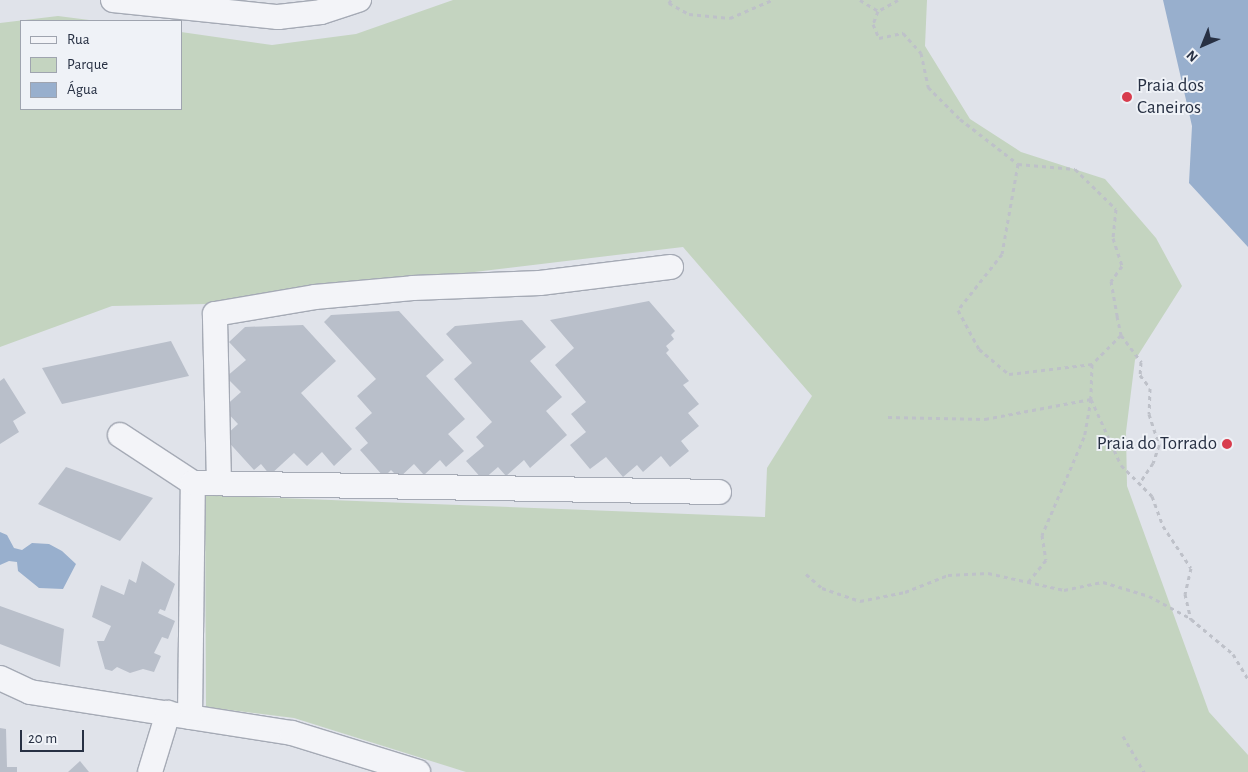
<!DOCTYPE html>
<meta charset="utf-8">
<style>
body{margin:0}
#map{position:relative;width:1248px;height:772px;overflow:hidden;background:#e0e3ea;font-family:"Alegreya Sans",sans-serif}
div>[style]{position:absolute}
.green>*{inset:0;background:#c4d4c0}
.water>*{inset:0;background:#98afcd}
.building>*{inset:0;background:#b9bfca}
.path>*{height:3px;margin-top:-1.5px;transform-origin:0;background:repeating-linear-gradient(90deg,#bec1c9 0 4px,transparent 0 8px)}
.roads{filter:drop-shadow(1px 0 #a5aab5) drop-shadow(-1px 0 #a5aab5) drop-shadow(0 1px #a5aab5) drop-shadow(0 -1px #a5aab5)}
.minor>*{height:24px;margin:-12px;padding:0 12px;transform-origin:12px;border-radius:12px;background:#f3f4f8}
.dots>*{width:14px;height:14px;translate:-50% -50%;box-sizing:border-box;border:2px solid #eff2f7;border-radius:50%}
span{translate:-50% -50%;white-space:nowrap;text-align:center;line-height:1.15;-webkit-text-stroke:4px #eff2f7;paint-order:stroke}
.poi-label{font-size:19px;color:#273043}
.left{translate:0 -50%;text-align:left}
.right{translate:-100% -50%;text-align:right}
.legend{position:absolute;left:20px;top:20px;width:162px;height:90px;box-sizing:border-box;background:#eff2f7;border:1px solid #9fa4af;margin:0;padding:6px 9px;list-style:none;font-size:15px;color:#273043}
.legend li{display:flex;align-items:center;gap:10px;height:25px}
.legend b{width:25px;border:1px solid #9fa4af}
.north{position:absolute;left:1178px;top:20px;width:50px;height:50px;-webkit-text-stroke:4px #eff2f7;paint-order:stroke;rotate:224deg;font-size:14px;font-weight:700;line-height:20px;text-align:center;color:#273043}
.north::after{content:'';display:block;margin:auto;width:18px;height:22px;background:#273043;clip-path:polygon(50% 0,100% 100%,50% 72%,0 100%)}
.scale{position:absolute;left:20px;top:730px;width:64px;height:22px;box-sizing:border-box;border:2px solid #273043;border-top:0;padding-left:6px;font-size:15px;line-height:18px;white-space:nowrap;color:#273043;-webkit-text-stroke:4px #eff2f7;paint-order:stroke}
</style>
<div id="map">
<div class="green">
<div style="clip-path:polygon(453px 0,927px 0,925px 46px,970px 119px,1021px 152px,1105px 179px,1156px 238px,1182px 286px,1135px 360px,1126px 432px,1127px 486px,1209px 712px,1248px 755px,1248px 772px,466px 772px,294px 718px,206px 707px,205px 495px,765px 517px,767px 468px,812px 396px,683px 247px,206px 304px,112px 306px,0 347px,0 23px,58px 16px,97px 21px,21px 21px,21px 109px,181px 109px,181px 32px,272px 45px,356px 34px)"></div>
</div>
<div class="water">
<div style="clip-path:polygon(1163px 0,1248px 0,1248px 247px,1189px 183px,1192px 126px)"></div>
<div style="clip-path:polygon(0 532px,7px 535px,14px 548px,22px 550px,32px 543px,49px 544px,62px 551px,76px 564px,63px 589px,39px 588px,18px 571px,17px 562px,9px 561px,0 565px)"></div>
</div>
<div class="building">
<div style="clip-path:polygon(649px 301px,675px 331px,671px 335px,674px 339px,666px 346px,669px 350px,666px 353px,689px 381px,683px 385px,699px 404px,688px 413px,699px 426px,681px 441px,689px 451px,670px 467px,661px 456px,643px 472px,637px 465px,623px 477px,606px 457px,590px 469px,570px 445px,586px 432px,571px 414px,586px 402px,555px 365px,574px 348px,550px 320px)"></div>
<div style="clip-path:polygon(399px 311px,444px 360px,426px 376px,465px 419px,448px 434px,464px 451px,446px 467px,440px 460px,424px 475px,414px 464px,399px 478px,391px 470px,384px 477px,360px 450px,368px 443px,355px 428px,372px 413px,357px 396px,376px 379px,324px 322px,331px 315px)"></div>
<div style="clip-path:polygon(522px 320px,546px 347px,530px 361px,562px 397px,546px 411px,567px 435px,530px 468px,524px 460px,506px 476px,498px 467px,483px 480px,466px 461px,484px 446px,476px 437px,492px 422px,454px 379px,472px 363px,446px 334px,455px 326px)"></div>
<div style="clip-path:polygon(303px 325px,336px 361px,301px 393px,352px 449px,334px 466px,322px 452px,307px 466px,294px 453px,270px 475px,261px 464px,254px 470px,224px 437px,238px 424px,223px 408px,241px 392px,226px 377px,246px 360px,229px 342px,245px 327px)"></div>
<div style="clip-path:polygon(171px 341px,189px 376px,62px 404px,42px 368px)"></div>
<div style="clip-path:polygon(4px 378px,26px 413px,13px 421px,19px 432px,0 444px,0 381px)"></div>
<div style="clip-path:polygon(66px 467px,153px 498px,120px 541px,38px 504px)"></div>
<div style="clip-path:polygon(142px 561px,175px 584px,165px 611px,160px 609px,158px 613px,175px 621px,168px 639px,162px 637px,154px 653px,161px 656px,154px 672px,143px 669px,130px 673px,117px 667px,112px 671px,105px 669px,97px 641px,104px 641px,111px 626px,92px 617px,101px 585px,124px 595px,129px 579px,136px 583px)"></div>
<div style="clip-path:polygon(0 606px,64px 629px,60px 667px,0 644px)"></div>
<div style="clip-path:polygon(0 728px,6px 729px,7px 767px,17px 767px,17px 772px,0 772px)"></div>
<div style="clip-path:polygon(80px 761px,89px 772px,68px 772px)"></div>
</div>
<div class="path">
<div style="left:671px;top:0;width:4px;rotate:124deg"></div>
<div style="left:669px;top:3px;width:23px;rotate:29deg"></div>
<div style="left:689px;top:14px;width:41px;rotate:5.6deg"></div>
<div style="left:730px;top:18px;width:46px;rotate:-23.2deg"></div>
<div style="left:860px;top:0;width:21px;rotate:31deg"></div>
<div style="left:898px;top:0;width:23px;rotate:151deg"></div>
<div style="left:878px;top:11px;width:14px;rotate:111deg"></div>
<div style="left:873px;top:24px;width:15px;rotate:67deg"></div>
<div style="left:879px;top:38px;width:25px;rotate:-12deg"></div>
<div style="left:903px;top:33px;width:27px;rotate:48deg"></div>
<div style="left:921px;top:53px;width:35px;rotate:78deg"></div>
<div style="left:928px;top:87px;width:45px;rotate:45deg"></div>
<div style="left:960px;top:119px;width:73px;rotate:37.8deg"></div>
<div style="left:1018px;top:164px;width:57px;rotate:5deg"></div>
<div style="left:1075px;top:169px;width:57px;rotate:44.3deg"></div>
<div style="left:1116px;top:209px;width:29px;rotate:96deg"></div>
<div style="left:1113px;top:238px;width:29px;rotate:72deg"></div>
<div style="left:1122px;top:266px;width:19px;rotate:126deg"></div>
<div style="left:1111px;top:281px;width:36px;rotate:80deg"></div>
<div style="left:1117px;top:316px;width:19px;rotate:78deg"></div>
<div style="left:1121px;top:335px;width:34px;rotate:53deg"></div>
<div style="left:1141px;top:362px;width:13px;rotate:94deg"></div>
<div style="left:1140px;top:375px;width:16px;rotate:52deg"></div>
<div style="left:1150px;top:388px;width:26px;rotate:92deg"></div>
<div style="left:1149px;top:414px;width:33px;rotate:72deg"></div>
<div style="left:1159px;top:445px;width:19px;rotate:108deg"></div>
<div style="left:1153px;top:463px;width:25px;rotate:124deg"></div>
<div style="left:1018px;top:164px;width:91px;rotate:100.1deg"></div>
<div style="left:1002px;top:254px;width:71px;rotate:128.2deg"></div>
<div style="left:958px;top:310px;width:44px;rotate:61.7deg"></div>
<div style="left:979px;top:349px;width:39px;rotate:40deg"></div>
<div style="left:1009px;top:374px;width:84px;rotate:-6.9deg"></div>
<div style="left:1121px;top:335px;width:41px;rotate:135deg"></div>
<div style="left:1092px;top:364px;width:35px;rotate:92deg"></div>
<div style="left:1091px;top:399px;width:72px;rotate:65.6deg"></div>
<div style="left:1121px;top:465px;width:44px;rotate:45deg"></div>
<div style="left:1152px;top:496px;width:32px;rotate:70deg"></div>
<div style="left:1163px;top:526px;width:50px;rotate:56.3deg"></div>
<div style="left:1191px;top:568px;width:27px;rotate:103deg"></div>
<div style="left:1185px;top:594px;width:26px;rotate:77deg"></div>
<div style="left:1191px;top:619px;width:55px;rotate:39.8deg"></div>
<div style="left:1233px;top:654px;width:29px;rotate:59deg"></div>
<div style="left:888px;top:417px;width:97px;rotate:1.2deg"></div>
<div style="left:985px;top:419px;width:108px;rotate:-10.7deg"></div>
<div style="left:1091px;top:399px;width:39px;rotate:100deg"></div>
<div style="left:1084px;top:437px;width:107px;rotate:113.2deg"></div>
<div style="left:1042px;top:535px;width:25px;rotate:81deg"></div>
<div style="left:1046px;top:560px;width:28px;rotate:129deg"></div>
<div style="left:806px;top:574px;width:21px;rotate:41deg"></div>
<div style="left:822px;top:588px;width:40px;rotate:18.9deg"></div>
<div style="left:860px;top:601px;width:46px;rotate:-11.3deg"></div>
<div style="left:905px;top:592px;width:46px;rotate:-21.6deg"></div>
<div style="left:948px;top:575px;width:40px;rotate:-2.9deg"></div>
<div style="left:988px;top:573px;width:78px;rotate:12.6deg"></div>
<div style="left:1064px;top:590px;width:40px;rotate:-12deg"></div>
<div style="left:1103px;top:582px;width:48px;rotate:16.9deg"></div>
<div style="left:1149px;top:596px;width:47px;rotate:28.2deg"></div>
<div style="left:1123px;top:736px;width:42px;rotate:59.7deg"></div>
</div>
<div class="roads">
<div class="minor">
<div style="left:113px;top:0;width:166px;rotate:5.9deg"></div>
<div style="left:278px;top:17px;width:43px;rotate:-6.6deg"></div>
<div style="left:321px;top:12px;width:40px;rotate:-18deg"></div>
<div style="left:120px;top:435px;width:87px;rotate:33.3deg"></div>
<div style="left:219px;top:483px;width:169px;rotate:-91.4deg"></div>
<div style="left:215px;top:314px;width:101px;rotate:-9.6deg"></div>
<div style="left:315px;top:297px;width:98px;rotate:-5.2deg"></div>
<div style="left:413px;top:288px;width:127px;rotate:-2.3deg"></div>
<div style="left:540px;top:283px;width:132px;rotate:-7deg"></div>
<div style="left:0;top:678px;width:33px;rotate:25deg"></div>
<div style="left:30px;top:692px;width:265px;rotate:8.9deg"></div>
<div style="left:292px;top:733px;width:132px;rotate:17.2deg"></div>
<div style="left:190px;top:717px;width:234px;rotate:-89.3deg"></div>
<div style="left:193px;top:483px;width:526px;rotate:0.98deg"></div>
<div style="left:150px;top:772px;width:62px;rotate:-73deg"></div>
</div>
</div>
<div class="dots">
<div style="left:1127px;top:97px;background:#d83c4d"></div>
<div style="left:1227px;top:444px;background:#d83c4d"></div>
</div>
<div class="poi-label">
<span class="left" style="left:1137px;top:97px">Praia dos<br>Caneiros</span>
<span class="right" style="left:1217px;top:444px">Praia do Torrado</span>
</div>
<ul class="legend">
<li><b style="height:6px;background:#f3f4f8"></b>Rua</li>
<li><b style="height:14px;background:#c4d4c0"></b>Parque</li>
<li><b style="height:14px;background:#98afcd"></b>Água</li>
</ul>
<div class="north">N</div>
<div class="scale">20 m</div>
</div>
